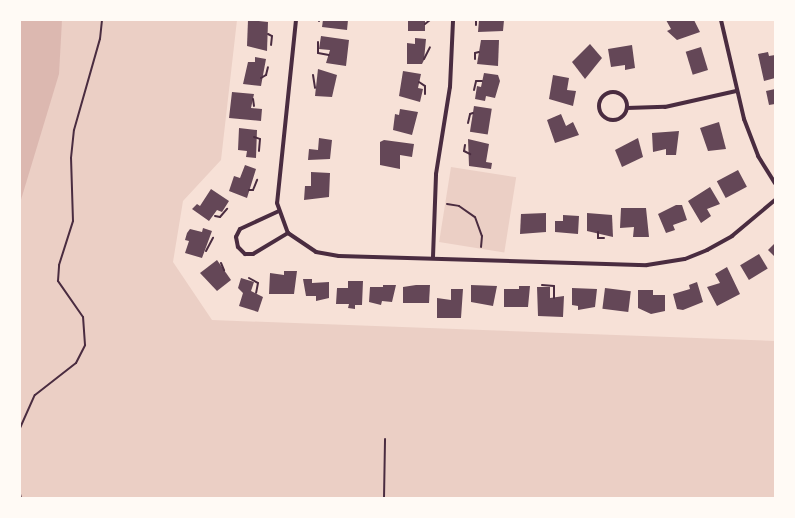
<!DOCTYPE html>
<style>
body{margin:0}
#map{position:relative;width:795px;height:518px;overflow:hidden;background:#f7e1d7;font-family:Poppins,sans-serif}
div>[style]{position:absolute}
.green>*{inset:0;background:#ebcfc5;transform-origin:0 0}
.water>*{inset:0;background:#dcb8b0}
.building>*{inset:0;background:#644757;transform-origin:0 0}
.path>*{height:2px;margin:-1px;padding:0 1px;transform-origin:1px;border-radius:1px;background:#4a2c40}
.minor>*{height:4px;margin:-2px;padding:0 2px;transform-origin:2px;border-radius:2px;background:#4a2c40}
.minor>.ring{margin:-2px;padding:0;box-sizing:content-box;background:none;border:4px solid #4a2c40;border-radius:50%}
span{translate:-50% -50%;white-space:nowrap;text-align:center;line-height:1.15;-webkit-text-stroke:5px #fffaf5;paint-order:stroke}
.frame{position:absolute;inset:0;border:21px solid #fffaf5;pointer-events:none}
</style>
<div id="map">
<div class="green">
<div style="clip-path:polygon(62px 20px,237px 20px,221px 160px,183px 201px,173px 262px,212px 320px,775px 341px,775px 498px,20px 498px,20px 203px)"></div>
<div style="left:451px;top:167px;width:66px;height:76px;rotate:9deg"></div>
</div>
<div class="water">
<div style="clip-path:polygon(20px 20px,62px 20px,59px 74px,20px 203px)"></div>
</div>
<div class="building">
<div style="clip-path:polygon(248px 20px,268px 22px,267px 51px,247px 46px)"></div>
<div style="clip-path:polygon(323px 20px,348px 20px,347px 30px,322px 27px)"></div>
<div style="left:408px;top:20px;width:17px;height:11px"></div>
<div style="clip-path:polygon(479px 20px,504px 20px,503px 31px,478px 32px)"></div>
<div style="clip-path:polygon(666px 20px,694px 20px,700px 32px,677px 40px,667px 31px,671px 29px)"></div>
<div style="clip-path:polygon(321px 36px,349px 40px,346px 66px,326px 63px,330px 50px,319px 49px)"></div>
<div style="clip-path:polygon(415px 38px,426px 39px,424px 60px,422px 64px,407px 64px,407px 43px,415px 44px)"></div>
<div style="clip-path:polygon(481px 40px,499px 40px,498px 66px,477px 64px)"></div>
<div style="clip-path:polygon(590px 44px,602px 58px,585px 79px,572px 62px)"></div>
<div style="clip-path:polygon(632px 45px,635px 68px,625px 70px,625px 65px,611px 67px,608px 49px)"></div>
<div style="left:701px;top:47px;width:24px;height:16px;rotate:73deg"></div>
<div style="clip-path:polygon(768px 52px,769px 56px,775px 55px,775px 78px,764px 81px,758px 54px)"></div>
<div style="clip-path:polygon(255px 57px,266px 59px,261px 86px,243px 84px,248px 62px,255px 62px)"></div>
<div style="clip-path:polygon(318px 69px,337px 75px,332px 97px,315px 96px)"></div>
<div style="clip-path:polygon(403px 71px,421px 74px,418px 88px,423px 89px,420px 102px,399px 96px)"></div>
<div style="clip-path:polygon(484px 73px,498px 75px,500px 81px,495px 98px,486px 96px,485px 101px,475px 99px,477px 86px,481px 87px)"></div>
<div style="clip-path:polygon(553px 75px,569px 78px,567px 90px,576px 91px,573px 106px,549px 99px)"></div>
<div style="clip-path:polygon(775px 89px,775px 104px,769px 105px,766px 91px)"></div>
<div style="clip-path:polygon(232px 92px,254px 94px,251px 108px,262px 109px,261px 121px,229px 118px)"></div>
<div style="left:474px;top:106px;width:18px;height:26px;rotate:9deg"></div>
<div style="clip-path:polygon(400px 109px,418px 112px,412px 135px,393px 130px,395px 114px,399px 115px)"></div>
<div style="clip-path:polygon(561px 114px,566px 126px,573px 122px,579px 135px,555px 143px,547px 120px)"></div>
<div style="clip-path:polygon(719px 122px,726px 149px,708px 151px,700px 128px)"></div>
<div style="clip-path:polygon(239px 128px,257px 130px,256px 158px,246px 157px,247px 151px,238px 150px)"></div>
<div style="clip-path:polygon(679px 131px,676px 155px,666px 155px,666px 149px,653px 152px,652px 133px)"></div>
<div style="clip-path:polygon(319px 138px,332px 140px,330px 159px,308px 160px,309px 149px,318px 150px)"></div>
<div style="clip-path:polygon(638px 138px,643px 157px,622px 167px,615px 150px)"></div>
<div style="clip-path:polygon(468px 139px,489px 144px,486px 162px,492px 163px,491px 169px,469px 166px)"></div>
<div style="clip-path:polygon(384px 140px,414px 144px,412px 157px,400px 155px,400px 169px,380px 165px,380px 142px)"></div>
<div style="clip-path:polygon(245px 165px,256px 169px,247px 198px,229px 191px,234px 176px,240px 178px)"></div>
<div style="left:738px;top:170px;width:19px;height:24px;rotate:62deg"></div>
<div style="clip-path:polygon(311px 172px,330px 173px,329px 197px,304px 200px,305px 186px,311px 186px)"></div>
<div style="clip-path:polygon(710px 187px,720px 204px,707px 209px,711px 216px,701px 223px,688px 201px)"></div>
<div style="clip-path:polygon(211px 189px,229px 201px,222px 212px,217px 210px,209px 221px,192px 209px,197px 204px,200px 206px)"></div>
<div style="clip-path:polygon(676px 205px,682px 205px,687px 220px,673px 225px,675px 230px,666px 233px,658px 214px)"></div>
<div style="clip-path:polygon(621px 208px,646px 208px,649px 237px,633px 237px,634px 227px,620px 228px)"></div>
<div style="clip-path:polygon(546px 213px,546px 232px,520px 234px,521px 214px)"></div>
<div style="clip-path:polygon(587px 213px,612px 215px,613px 237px,587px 231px)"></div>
<div style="clip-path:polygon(563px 215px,579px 216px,578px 234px,555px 232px,555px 221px,563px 221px)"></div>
<div style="clip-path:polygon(203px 228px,212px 231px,202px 258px,185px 253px,189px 241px,185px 240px,187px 233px,190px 229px,202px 232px)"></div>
<div style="clip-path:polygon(775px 243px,775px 257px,768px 250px)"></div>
<div style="left:759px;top:254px;width:17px;height:22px;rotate:59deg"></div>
<div style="clip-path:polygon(217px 260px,231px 280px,217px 291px,200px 273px)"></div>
<div style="clip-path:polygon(727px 267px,740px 294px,717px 306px,707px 287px,720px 283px,715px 274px)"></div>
<div style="clip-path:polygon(284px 271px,297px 271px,294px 294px,269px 294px,270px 273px,284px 275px)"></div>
<div style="clip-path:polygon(241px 278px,254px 282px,251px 291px,263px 297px,258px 312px,239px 306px,243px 293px,238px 288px)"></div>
<div style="clip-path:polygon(303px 279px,312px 279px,312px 283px,329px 282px,329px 298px,316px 301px,316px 296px,306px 296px)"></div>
<div style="clip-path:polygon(348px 281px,363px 281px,362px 305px,355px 305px,355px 309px,348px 308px,349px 304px,336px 304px,337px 288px,348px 288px)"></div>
<div style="clip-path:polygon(697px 282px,703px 302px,683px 310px,677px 309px,673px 294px,690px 289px,689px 285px)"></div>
<div style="clip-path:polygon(383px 285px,396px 285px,392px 302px,382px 301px,381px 305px,369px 302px,370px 287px,383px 287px)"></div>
<div style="clip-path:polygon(416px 285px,430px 285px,429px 303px,403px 303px,403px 287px)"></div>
<div style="clip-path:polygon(471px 285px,497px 286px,493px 306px,471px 302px)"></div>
<div style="clip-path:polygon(519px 286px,530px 286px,528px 307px,504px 307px,504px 289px,519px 289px)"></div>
<div style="clip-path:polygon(537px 287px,550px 287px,550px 298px,564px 296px,563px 317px,538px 316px)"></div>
<div style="clip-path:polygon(572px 288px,597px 289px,595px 307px,578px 310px,578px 306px,572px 305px)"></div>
<div style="left:605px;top:288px;width:26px;height:21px;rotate:7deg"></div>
<div style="clip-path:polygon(451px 289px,463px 289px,461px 318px,437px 318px,437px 298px,451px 300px)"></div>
<div style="clip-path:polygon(638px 290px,653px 290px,653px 295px,665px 295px,665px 311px,651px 314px,638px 308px)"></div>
</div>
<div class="path">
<div style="left:319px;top:21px;width:1px;rotate:-90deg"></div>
<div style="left:425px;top:24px;width:6px;rotate:-39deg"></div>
<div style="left:476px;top:25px;width:5px;rotate:-90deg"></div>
<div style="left:268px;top:34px;width:4px;rotate:27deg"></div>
<div style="left:272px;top:36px;width:9px;rotate:96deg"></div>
<div style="left:318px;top:42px;width:11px;rotate:90deg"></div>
<div style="left:318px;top:53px;width:11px;rotate:10deg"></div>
<div style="left:424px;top:59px;width:13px;rotate:-63deg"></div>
<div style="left:475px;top:59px;width:6px;rotate:-90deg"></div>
<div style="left:475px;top:53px;width:4px;rotate:-14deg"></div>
<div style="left:313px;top:75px;width:13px;rotate:81deg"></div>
<div style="left:261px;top:78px;width:6px;rotate:-31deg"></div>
<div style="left:266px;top:75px;width:8px;rotate:-76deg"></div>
<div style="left:419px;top:82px;width:7px;rotate:34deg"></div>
<div style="left:425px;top:86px;width:8px;rotate:90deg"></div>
<div style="left:474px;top:90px;width:9px;rotate:-77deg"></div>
<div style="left:476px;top:81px;width:6px"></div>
<div style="left:253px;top:99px;width:7px;rotate:82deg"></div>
<div style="left:468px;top:123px;width:9px;rotate:-77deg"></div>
<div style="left:470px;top:114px;width:3px;rotate:-18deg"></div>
<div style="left:254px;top:137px;width:6px;rotate:18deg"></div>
<div style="left:260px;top:139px;width:12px;rotate:95deg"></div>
<div style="left:465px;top:145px;width:6px;rotate:99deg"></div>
<div style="left:464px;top:151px;width:7px;rotate:27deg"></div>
<div style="left:249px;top:190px;width:4px"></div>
<div style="left:253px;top:190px;width:11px;rotate:-68deg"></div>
<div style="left:447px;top:204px;width:12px;rotate:9deg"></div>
<div style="left:459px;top:206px;width:19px;rotate:35deg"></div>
<div style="left:475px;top:217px;width:20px;rotate:70deg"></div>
<div style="left:482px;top:236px;width:11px;rotate:95deg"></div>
<div style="left:215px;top:216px;width:5px;rotate:11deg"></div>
<div style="left:220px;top:217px;width:11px;rotate:-49deg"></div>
<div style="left:598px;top:232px;width:6px;rotate:90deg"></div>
<div style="left:598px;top:238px;width:6px"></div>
<div style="left:206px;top:251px;width:15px;rotate:-62deg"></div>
<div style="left:221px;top:263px;width:8px;rotate:67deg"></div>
<div style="left:249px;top:278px;width:10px;rotate:29deg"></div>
<div style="left:258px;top:283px;width:10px;rotate:101deg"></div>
<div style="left:542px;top:285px;width:12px;rotate:5deg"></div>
<div style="left:554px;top:286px;width:12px;rotate:90deg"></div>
<div style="left:20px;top:428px;width:36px;rotate:-66deg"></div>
<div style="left:35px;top:395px;width:52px;rotate:-38deg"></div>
<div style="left:76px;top:363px;width:20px;rotate:-63deg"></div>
<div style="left:85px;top:345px;width:28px;rotate:-94deg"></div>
<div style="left:83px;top:317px;width:44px;rotate:-124.8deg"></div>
<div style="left:58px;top:281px;width:16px;rotate:-86deg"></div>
<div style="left:59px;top:265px;width:46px;rotate:-72.3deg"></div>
<div style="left:73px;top:221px;width:63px;rotate:-91.8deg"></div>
<div style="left:71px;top:158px;width:28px;rotate:-84deg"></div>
<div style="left:74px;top:130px;width:95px;rotate:-74.1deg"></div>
<div style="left:100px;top:39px;width:19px;rotate:-84deg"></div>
<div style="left:20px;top:494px;width:4px;rotate:76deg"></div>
<div style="left:384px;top:498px;width:59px;rotate:-89deg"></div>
</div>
<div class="minor">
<div style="left:296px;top:20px;width:184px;rotate:95.9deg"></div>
<div style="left:277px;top:203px;width:32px;rotate:70deg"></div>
<div style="left:288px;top:233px;width:34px;rotate:34deg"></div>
<div style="left:316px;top:252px;width:23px;rotate:10deg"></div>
<div style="left:339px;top:256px;width:308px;rotate:1.7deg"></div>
<div style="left:647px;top:265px;width:38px;rotate:-9deg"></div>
<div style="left:685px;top:259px;width:24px;rotate:-22deg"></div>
<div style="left:707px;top:250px;width:29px;rotate:-29deg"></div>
<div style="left:732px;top:236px;width:56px;rotate:-39.9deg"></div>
<div style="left:721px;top:20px;width:102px;rotate:76.9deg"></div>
<div style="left:744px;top:119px;width:40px;rotate:69deg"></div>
<div style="left:758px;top:156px;width:32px;rotate:58deg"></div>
<div class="ring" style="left:599px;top:92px;width:24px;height:24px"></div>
<div style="left:627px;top:108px;width:38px;rotate:-2deg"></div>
<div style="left:665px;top:107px;width:73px;rotate:-12.7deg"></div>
<div style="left:279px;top:211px;width:43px;rotate:155.2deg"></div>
<div style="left:240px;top:229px;width:9px;rotate:117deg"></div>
<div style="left:236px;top:237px;width:10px;rotate:79deg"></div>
<div style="left:238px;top:247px;width:10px;rotate:45deg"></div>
<div style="left:245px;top:254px;width:8px"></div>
<div style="left:253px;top:254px;width:41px;rotate:-31deg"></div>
<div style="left:433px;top:257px;width:83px;rotate:-87.9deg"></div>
<div style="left:436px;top:174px;width:88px;rotate:-80.9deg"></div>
<div style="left:450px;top:87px;width:67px;rotate:-87.4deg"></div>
</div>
<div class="frame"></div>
</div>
